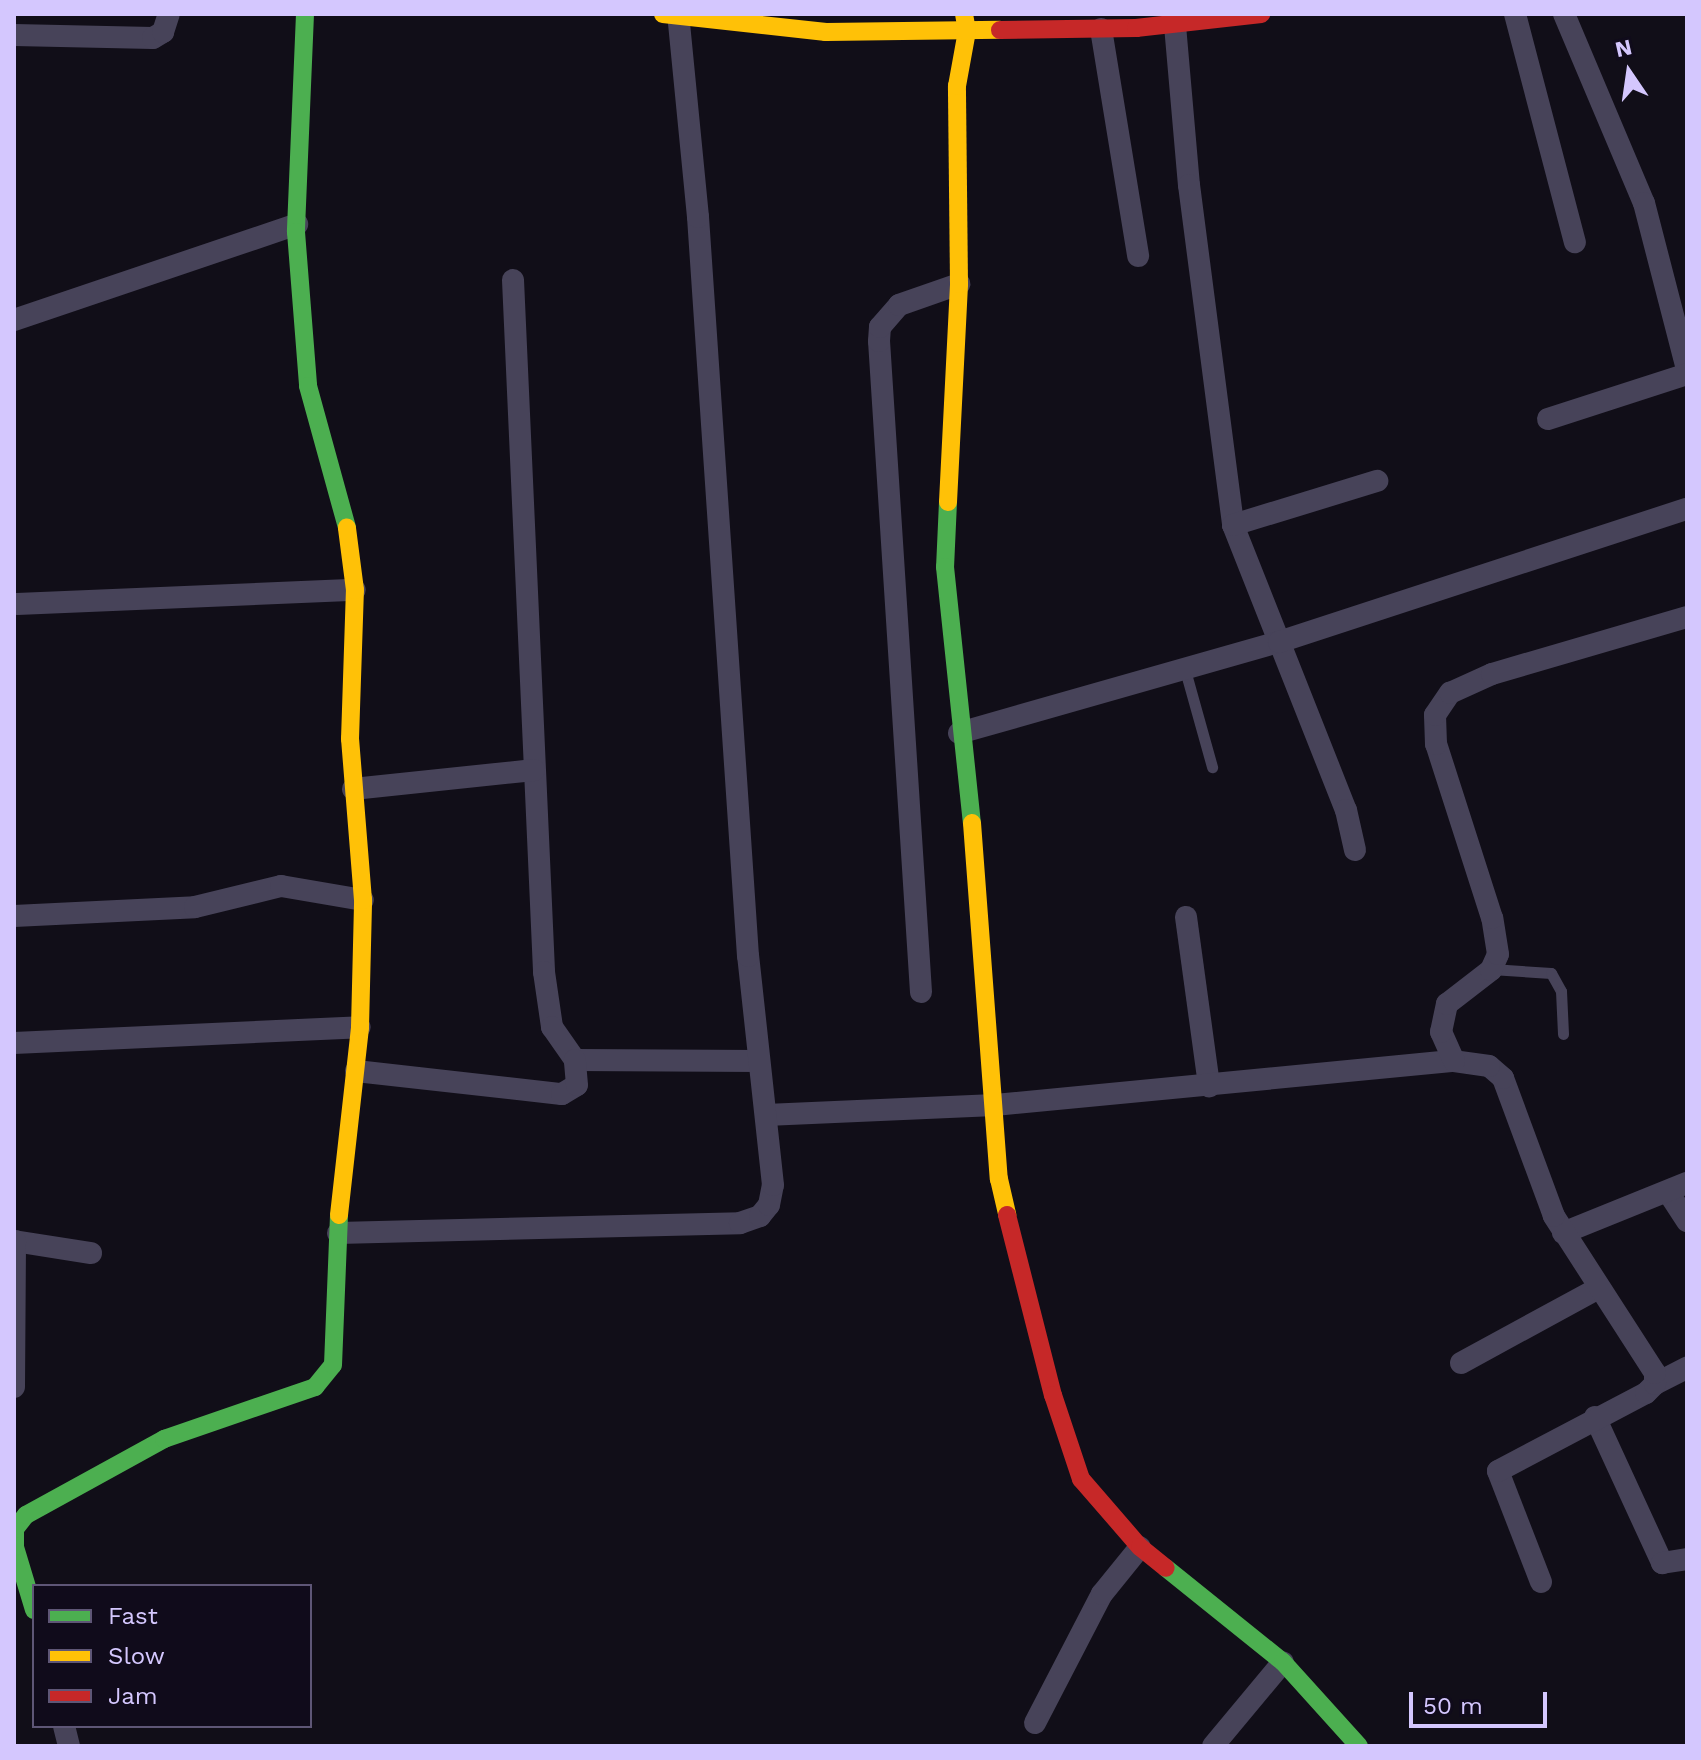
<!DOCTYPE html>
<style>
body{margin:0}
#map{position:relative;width:1701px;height:1760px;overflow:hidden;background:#110e18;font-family:"Work Sans",sans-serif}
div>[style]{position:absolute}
.lane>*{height:11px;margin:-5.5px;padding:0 5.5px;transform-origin:5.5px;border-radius:5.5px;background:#474359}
.street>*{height:22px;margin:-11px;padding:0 11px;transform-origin:11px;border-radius:11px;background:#474359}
.fast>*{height:18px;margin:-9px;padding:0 9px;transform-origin:9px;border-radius:9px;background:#4caf50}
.slow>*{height:18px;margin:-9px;padding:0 9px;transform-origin:9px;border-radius:9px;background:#ffc107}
.jam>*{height:18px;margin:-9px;padding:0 9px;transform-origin:9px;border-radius:9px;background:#c62828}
span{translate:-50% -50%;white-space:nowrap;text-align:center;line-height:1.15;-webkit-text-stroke:7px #100b1b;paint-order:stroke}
.frame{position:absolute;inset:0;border:16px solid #d4c7fe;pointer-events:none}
.legend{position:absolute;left:32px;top:1584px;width:280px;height:144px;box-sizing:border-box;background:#100b1b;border:2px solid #5e5676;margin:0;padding:10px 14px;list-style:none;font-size:24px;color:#d4c7fe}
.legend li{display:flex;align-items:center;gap:16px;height:40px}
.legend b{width:40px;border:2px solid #5e5676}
.north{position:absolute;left:1589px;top:32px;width:80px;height:80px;-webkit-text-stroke:6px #100b1b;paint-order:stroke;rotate:347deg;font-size:22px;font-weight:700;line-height:32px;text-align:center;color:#d4c7fe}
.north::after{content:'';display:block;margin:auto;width:28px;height:36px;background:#d4c7fe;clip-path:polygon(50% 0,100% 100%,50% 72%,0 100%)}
.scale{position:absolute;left:1409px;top:1692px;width:138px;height:36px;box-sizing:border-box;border:4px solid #d4c7fe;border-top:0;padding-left:10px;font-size:24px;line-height:28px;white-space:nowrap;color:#d4c7fe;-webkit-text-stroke:6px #100b1b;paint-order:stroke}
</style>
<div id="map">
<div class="lane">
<div style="left:1185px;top:670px;width:101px;rotate:74.4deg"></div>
<div style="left:1491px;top:969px;width:60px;rotate:3.8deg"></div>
<div style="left:1551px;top:973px;width:21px;rotate:61deg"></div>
<div style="left:1561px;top:991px;width:43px;rotate:87.3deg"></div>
</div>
<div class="street">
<div style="left:1174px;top:14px;width:172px;rotate:85deg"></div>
<div style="left:1189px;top:185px;width:343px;rotate:82.6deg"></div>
<div style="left:1233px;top:525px;width:307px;rotate:68.4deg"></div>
<div style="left:1346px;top:810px;width:41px;rotate:77.3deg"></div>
<div style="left:1515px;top:14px;width:236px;rotate:75.3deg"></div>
<div style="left:1564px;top:14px;width:205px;rotate:67.1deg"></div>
<div style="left:1644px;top:203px;width:171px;rotate:75.5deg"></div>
<div style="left:1101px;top:29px;width:230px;rotate:80.7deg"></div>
<div style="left:14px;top:35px;width:139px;rotate:1.2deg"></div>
<div style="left:153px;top:38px;width:12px;rotate:-31deg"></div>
<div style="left:163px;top:32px;width:19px;rotate:-72deg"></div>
<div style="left:513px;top:280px;width:693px;rotate:87.43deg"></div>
<div style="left:544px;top:972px;width:56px;rotate:81.7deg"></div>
<div style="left:552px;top:1027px;width:40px;rotate:55.1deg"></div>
<div style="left:575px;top:1060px;width:184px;rotate:0.3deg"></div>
<div style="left:14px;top:320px;width:299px;rotate:-18.7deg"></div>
<div style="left:1548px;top:419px;width:146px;rotate:-17.9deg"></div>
<div style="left:1233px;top:525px;width:151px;rotate:-17deg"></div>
<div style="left:17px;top:604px;width:338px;rotate:-2.4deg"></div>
<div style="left:959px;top:733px;width:333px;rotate:-15.9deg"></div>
<div style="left:1279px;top:642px;width:429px;rotate:-18.1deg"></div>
<div style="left:353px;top:789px;width:182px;rotate:-6deg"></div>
<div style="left:14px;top:916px;width:181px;rotate:-2.8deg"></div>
<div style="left:195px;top:907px;width:89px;rotate:-13.7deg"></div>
<div style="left:281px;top:886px;width:83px;rotate:9.7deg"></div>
<div style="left:1186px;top:917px;width:171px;rotate:82.2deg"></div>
<div style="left:921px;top:992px;width:652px;rotate:-93.69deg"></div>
<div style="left:879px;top:341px;width:14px;rotate:-86deg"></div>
<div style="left:880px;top:327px;width:29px;rotate:-49deg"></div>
<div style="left:899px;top:305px;width:64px;rotate:-19.3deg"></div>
<div style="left:14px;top:1043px;width:346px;rotate:-2.6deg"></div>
<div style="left:356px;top:1071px;width:207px;rotate:6.4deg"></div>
<div style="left:562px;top:1094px;width:17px;rotate:-31deg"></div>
<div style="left:577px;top:1085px;width:25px;rotate:-95deg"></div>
<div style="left:766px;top:1115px;width:229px;rotate:-2.5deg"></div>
<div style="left:995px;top:1105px;width:461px;rotate:-5.5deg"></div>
<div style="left:1668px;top:1192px;width:35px;rotate:57deg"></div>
<div style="left:338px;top:1233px;width:402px;rotate:-1.4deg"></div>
<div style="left:740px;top:1223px;width:21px;rotate:-19deg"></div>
<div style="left:760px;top:1216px;width:14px;rotate:-51deg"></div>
<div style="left:769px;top:1205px;width:20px;rotate:-79deg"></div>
<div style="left:773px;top:1185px;width:230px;rotate:-96.2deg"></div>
<div style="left:748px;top:956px;width:741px;rotate:-93.87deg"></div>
<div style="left:698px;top:217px;width:204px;rotate:-95.6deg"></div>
<div style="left:1563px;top:1233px;width:134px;rotate:-22deg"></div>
<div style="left:14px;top:1241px;width:78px;rotate:8.9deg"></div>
<div style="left:1461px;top:1363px;width:155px;rotate:-28.6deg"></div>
<div style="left:1655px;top:1384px;width:36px;rotate:-27deg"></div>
<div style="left:14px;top:1387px;width:146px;rotate:-89.6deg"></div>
<div style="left:1595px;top:1417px;width:161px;rotate:65.3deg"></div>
<div style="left:1662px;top:1563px;width:25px;rotate:-9deg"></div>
<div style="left:1541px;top:1582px;width:119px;rotate:-111.2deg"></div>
<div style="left:1498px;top:1471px;width:167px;rotate:-27.8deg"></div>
<div style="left:1646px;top:1393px;width:13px;rotate:-45deg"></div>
<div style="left:1655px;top:1384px;width:11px;rotate:-90deg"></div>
<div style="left:1655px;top:1373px;width:187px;rotate:-122.8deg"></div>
<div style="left:1554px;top:1216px;width:147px;rotate:-110.3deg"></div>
<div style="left:1503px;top:1078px;width:18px;rotate:-139deg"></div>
<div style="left:1489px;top:1066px;width:35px;rotate:-172deg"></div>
<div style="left:1454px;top:1061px;width:32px;rotate:-114deg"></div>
<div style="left:1441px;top:1032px;width:29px;rotate:-78deg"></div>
<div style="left:1447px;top:1004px;width:56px;rotate:-37.7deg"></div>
<div style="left:1491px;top:970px;width:17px;rotate:-66deg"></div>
<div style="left:1498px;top:954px;width:36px;rotate:-99deg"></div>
<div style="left:1492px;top:918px;width:183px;rotate:-107.8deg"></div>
<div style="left:1436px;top:744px;width:29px;rotate:-92deg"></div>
<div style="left:1435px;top:715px;width:27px;rotate:-56deg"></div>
<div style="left:1450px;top:693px;width:46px;rotate:-24.3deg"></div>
<div style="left:1492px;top:674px;width:203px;rotate:-16.3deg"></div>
<div style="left:1035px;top:1723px;width:145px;rotate:-62.6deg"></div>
<div style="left:1102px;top:1594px;width:60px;rotate:-51deg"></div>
<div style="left:64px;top:1726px;width:21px;rotate:76deg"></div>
<div style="left:1213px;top:1746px;width:109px;rotate:-50.2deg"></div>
</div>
<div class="fast">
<div style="left:305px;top:14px;width:218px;rotate:92.4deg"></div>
<div style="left:296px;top:232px;width:154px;rotate:85.5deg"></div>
<div style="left:308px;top:386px;width:147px;rotate:74.6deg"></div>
<div style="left:948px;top:502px;width:65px;rotate:92.6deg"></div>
<div style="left:945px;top:567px;width:257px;rotate:84deg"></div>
<div style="left:1166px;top:1568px;width:150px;rotate:38.8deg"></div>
<div style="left:1283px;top:1662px;width:113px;rotate:47.9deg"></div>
<div style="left:34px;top:1610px;width:66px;rotate:-106.8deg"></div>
<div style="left:15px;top:1547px;width:18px;rotate:-90deg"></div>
<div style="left:15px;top:1529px;width:18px;rotate:-52deg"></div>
<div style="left:26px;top:1515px;width:158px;rotate:-28.8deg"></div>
<div style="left:164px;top:1439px;width:160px;rotate:-19deg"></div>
<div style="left:315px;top:1387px;width:28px;rotate:-51deg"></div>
<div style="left:333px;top:1365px;width:150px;rotate:-87.7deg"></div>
</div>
<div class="slow">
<div style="left:663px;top:14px;width:164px;rotate:6.3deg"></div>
<div style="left:826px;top:32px;width:174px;rotate:-0.7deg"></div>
<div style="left:948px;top:502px;width:218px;rotate:-87.1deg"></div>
<div style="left:959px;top:284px;width:198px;rotate:-90.6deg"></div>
<div style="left:957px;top:86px;width:56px;rotate:-79.7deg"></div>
<div style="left:967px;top:31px;width:17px;rotate:-100deg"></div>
<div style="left:972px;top:823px;width:357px;rotate:85.7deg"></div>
<div style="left:999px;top:1179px;width:37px;rotate:77deg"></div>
<div style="left:339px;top:1215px;width:189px;rotate:-83.6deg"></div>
<div style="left:360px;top:1027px;width:127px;rotate:-88.6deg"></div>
<div style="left:363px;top:900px;width:162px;rotate:-94.6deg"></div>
<div style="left:350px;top:739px;width:149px;rotate:-88.1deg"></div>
<div style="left:355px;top:590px;width:63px;rotate:-97.4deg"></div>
</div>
<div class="jam">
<div style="left:1000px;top:30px;width:136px;rotate:-0.8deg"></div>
<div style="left:1136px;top:28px;width:126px;rotate:-6.4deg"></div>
<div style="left:1007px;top:1215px;width:186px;rotate:75.7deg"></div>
<div style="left:1053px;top:1395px;width:89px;rotate:71.6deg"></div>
<div style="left:1081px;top:1479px;width:90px;rotate:49.1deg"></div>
<div style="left:1140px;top:1547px;width:33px;rotate:39deg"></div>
</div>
<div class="frame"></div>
<ul class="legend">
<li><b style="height:10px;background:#4caf50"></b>Fast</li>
<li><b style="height:10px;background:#ffc107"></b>Slow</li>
<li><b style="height:10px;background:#c62828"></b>Jam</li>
</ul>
<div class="north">N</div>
<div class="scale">50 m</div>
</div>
